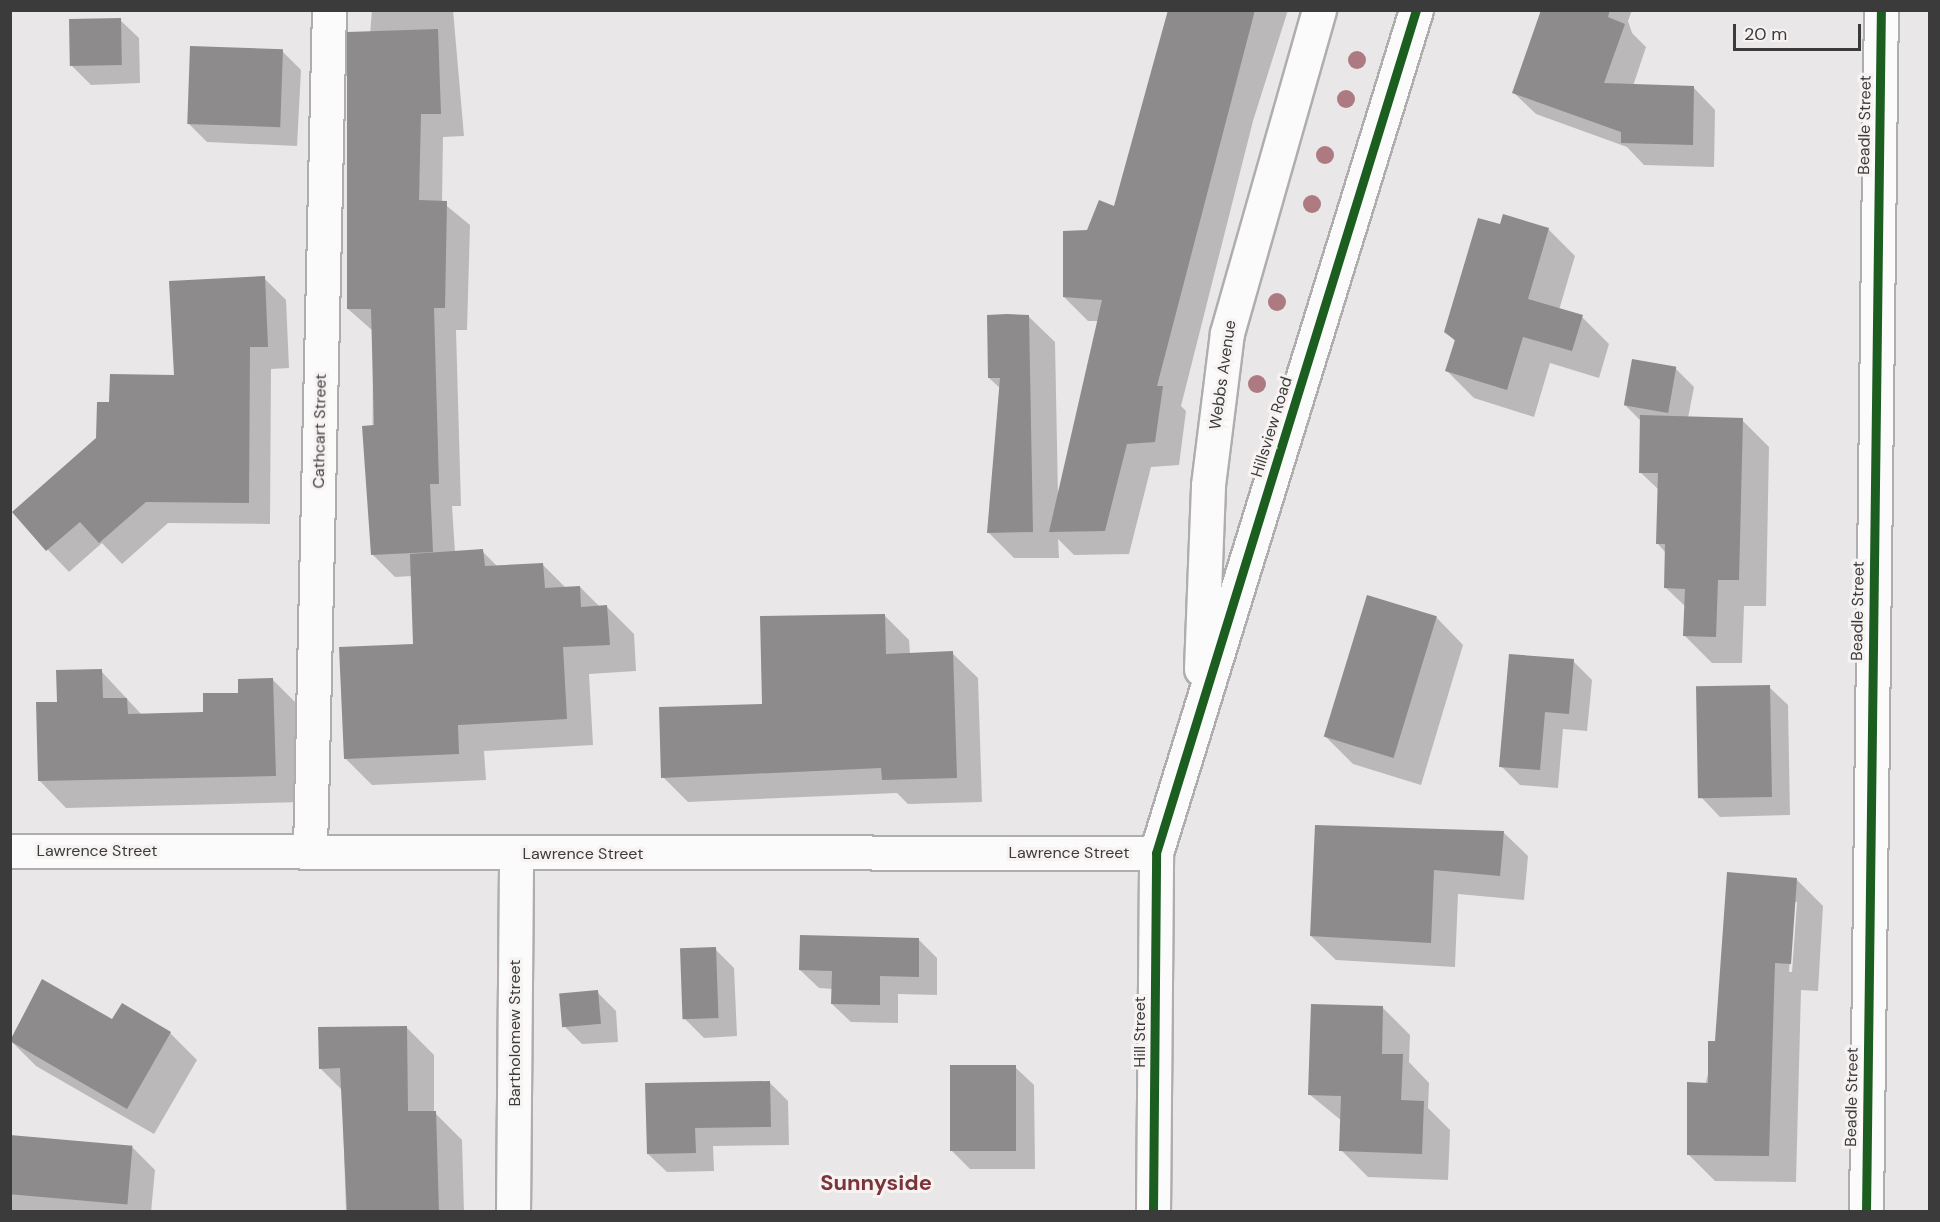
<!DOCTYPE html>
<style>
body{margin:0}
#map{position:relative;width:1940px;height:1222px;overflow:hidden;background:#e9e7e7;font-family:"DM Sans",sans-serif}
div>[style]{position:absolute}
.shadow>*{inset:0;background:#0003}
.building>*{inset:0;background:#8d8b8b;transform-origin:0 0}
.roads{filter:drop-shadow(2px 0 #afadad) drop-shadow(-2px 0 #afadad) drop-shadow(0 2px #afadad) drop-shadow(0 -2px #afadad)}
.street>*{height:33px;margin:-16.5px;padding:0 16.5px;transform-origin:16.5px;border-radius:16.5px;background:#fcfbfb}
.secondary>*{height:33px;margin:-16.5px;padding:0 16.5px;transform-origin:16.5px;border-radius:16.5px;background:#fcfbfb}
.cycleway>*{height:9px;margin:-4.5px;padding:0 4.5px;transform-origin:4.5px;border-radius:4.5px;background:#1b5e20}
.trees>*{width:18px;height:18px;margin:-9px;border-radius:50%;background:#ae7a82}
span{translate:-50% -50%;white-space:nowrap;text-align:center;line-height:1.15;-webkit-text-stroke:6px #f8f3f3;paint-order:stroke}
.street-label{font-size:16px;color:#3c3b3b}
.district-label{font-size:22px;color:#7c343b;font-weight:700}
.frame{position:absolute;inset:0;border:12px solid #3c3b3b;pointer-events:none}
.scale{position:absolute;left:1733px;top:24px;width:128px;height:27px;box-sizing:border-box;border:3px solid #3c3b3b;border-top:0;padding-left:8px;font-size:18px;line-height:21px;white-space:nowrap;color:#3c3b3b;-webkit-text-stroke:4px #f8f3f3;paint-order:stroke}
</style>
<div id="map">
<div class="shadow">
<div style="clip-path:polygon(372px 10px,453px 10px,464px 136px,443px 137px,442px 202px,470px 225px,467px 330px,456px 330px,461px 506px,452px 506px,455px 553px,482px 551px,498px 567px,543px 565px,566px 588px,580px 587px,600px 607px,607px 607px,634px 634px,636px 671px,589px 674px,593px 745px,484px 751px,486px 780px,372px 785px,345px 758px,415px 645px,412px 576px,395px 577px,372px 554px,373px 331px,348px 309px)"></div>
<div style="clip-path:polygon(1169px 10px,1288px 10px,1253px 121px,1181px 406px,1186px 411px,1179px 465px,1151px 467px,1129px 554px,1074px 555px,1058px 539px,1059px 558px,1014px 558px,988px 532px,1001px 389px,989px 378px,1028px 316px,1055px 342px,1058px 496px,1099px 321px,1088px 321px,1064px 297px,1088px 232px,1115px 208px)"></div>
<div style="clip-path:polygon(1567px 10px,1632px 10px,1628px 21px,1632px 33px,1646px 47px,1633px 86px,1693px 87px,1715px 110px,1714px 167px,1644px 165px,1627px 147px,1536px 114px,1513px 92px)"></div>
<div style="clip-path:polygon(120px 20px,139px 38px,140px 83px,91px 85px,72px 66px)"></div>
<div style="clip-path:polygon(282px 51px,301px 70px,297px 146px,207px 142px,188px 123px)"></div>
<div style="clip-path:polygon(1501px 226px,1548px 229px,1575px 256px,1559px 310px,1582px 317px,1609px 344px,1599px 378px,1550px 363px,1534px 417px,1474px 398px,1447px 371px,1456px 342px,1446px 332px)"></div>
<div style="clip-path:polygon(264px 278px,286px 300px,289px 368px,271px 369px,270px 524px,168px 523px,122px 564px,102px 543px,69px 572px,33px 534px,98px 439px,111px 404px,176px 376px)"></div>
<div style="clip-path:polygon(1675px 368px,1694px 387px,1688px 418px,1742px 420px,1769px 447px,1766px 606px,1744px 606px,1742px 663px,1712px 663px,1685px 636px,1686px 607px,1665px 587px,1666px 553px,1657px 543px,1659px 490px,1640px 472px,1642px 422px,1625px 405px)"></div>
<div style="clip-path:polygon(884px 615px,909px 640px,910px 654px,952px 653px,978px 678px,982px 802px,908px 804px,897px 793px,688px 802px,663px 777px)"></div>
<div style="clip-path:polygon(1436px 617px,1463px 645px,1421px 785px,1353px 764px,1326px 737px)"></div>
<div style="clip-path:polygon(1573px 661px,1592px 680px,1587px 731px,1563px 729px,1558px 788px,1520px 785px,1501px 766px)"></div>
<div style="clip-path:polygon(101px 671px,142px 715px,205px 713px,273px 680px,300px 707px,302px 802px,66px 808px,39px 780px)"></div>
<div style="clip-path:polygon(1769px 687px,1788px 705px,1790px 815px,1720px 817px,1702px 798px)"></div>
<div style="clip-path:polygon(1503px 832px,1528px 856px,1524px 900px,1458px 894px,1455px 967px,1336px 960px,1311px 936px)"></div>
<div style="clip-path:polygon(evenodd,1796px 879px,1823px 906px,1818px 991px,1801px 990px,1796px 1182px,1715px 1181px,1688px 1154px,1716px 1042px,1796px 879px,1794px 902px,1797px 902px,1792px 972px,1789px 972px,1794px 902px)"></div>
<div style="clip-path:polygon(918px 939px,937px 958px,937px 995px,898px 994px,898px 1023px,851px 1022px,832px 1004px,833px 989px,819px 988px,800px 970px)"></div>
<div style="clip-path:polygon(715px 949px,734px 968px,737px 1036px,704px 1038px,685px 1019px)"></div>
<div style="clip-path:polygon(42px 981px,112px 1022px,170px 1033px,197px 1060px,154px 1134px,36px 1066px,10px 1040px)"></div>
<div style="clip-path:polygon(597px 992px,616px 1011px,618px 1042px,582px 1044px,563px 1025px)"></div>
<div style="clip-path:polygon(1383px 1008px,1410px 1035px,1409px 1062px,1429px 1083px,1428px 1108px,1450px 1130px,1448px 1180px,1368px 1177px,1341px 1150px,1342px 1121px,1309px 1094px)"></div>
<div style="clip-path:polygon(407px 1028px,434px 1055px,434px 1112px,462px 1140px,464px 1212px,346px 1212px,342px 1090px,320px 1068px)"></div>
<div style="clip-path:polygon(1015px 1067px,1034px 1085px,1035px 1169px,970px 1169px,951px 1150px)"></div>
<div style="clip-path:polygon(769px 1082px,788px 1101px,789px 1145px,713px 1146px,714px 1171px,667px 1172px,648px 1154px)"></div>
<div style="clip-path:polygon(133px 1148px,155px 1170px,151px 1212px,10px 1212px,10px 1162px)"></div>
</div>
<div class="building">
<div style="clip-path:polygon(1168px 10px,1255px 10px,1157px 386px,1163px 386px,1155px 442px,1127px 444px,1105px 531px,1049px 532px,1102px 300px,1063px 297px,1063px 231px,1087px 230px,1099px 200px,1114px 206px)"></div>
<div style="clip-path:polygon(1541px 10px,1610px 10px,1608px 17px,1625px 24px,1604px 83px,1694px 86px,1693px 145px,1621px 143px,1621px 132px,1512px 93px)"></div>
<div style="left:121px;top:18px;width:47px;height:52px;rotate:89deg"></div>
<div style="clip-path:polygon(438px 29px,441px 114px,421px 114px,419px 200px,447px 201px,445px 308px,434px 308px,439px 484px,430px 484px,433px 552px,371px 555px,362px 426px,374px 425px,371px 309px,347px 309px,347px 32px)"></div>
<div style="left:190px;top:46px;width:93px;height:78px;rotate:2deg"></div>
<div style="clip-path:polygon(1503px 214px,1549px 228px,1528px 299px,1583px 315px,1572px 351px,1523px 337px,1507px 390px,1445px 371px,1455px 340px,1444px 332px,1478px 218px,1500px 224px)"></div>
<div style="clip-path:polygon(265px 276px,268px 347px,250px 347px,249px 503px,146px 502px,99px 543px,80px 522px,46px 551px,12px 512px,96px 438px,97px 402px,109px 402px,110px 374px,174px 375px,169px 281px)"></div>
<div style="clip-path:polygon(1007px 314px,1029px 315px,1033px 532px,987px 533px,1000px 378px,988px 378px,987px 315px)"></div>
<div style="left:1632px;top:359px;width:45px;height:47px;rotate:10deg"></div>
<div style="clip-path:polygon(1640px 415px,1743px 418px,1739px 580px,1718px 580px,1716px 637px,1683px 636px,1685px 589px,1664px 588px,1665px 544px,1656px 544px,1658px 473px,1639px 473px)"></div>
<div style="clip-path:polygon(483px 549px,485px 566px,543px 563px,545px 588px,580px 586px,581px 607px,607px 605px,610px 645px,563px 647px,567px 719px,458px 725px,459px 754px,344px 759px,339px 647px,413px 644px,410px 554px)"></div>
<div style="left:1367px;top:595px;width:73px;height:148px;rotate:17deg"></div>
<div style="clip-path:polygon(885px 614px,886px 654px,953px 651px,957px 778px,882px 780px,881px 768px,661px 778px,659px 707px,762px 704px,760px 616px)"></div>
<div style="clip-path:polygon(1509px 654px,1574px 659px,1569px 714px,1545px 712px,1540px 770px,1499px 767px)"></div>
<div style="clip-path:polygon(102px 669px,103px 698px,127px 698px,128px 714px,203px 712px,203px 693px,238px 693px,238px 679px,273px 678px,276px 776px,38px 781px,36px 702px,57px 702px,56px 670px)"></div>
<div style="left:1770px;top:685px;width:112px;height:74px;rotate:89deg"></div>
<div style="clip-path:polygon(1315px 825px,1504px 831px,1500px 876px,1434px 870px,1431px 943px,1310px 936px)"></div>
<div style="clip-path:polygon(1727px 872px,1797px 878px,1791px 964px,1775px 963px,1769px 1156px,1687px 1155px,1687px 1082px,1708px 1083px,1708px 1041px,1715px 1041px)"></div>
<div style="clip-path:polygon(800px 935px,919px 938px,919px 977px,880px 976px,880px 1005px,831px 1004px,832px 971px,799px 970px)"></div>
<div style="left:716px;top:947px;width:71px;height:36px;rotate:88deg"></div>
<div style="clip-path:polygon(42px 979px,112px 1019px,122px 1003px,171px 1032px,127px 1109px,10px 1041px)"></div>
<div style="left:598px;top:990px;width:34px;height:39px;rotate:85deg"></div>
<div style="clip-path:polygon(1311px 1004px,1383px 1006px,1382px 1054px,1403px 1054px,1401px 1100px,1424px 1101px,1422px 1154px,1339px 1151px,1341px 1096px,1308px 1095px)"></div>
<div style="clip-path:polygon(407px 1026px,408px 1111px,436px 1111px,439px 1212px,347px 1212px,340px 1068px,319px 1069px,318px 1027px)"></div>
<div style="left:950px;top:1065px;width:66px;height:86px"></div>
<div style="clip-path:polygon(770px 1081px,771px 1127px,695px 1128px,696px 1153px,647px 1154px,645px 1083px)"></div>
<div style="left:10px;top:1135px;width:123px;height:59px;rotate:5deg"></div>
</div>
<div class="roads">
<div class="street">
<div style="left:1201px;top:669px;width:184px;rotate:-87.8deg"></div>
<div style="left:1208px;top:485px;width:153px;rotate:-82.9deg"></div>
<div style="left:1227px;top:333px;width:336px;rotate:-74.1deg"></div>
<div style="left:10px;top:851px;width:1146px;rotate:0.1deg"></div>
<div style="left:1156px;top:853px;width:882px;rotate:-72.86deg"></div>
<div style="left:310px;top:851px;width:841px;rotate:-88.71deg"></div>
<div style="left:513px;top:1212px;width:358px;rotate:-89.5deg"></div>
<div style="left:1866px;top:1212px;width:1202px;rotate:-89.29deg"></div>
</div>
<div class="secondary">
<div style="left:1153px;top:1212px;width:359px;rotate:-89.5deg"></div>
</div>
</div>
<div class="cycleway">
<div style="left:1153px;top:1212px;width:359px;rotate:-89.5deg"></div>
<div style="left:1156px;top:853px;width:882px;rotate:-72.86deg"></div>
<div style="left:1866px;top:1212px;width:1202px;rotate:-89.29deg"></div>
</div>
<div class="trees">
<div style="left:1357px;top:60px"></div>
<div style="left:1346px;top:99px"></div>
<div style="left:1325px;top:155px"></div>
<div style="left:1312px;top:204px"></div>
<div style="left:1277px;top:302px"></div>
<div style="left:1257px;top:384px"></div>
</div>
<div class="street-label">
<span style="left:1865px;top:125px;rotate:-89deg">Beadle Street</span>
<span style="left:1223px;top:375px;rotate:-82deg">Webbs Avenue</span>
<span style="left:1272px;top:427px;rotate:-73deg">Hillsview Road</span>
<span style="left:320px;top:431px;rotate:-89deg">Cathcart Street</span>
<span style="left:1858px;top:611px;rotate:-89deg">Beadle Street</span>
<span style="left:97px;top:851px">Lawrence Street</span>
<span style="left:1069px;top:853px">Lawrence Street</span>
<span style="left:583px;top:854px">Lawrence Street</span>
<span style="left:1140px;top:1032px;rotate:-90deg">Hill Street</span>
<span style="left:515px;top:1033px;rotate:-90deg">Bartholomew Street</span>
<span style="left:1852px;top:1097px;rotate:-89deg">Beadle Street</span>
</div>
<div class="district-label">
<span style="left:876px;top:1183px">Sunnyside</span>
</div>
<div class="frame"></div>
<div class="scale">20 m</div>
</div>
